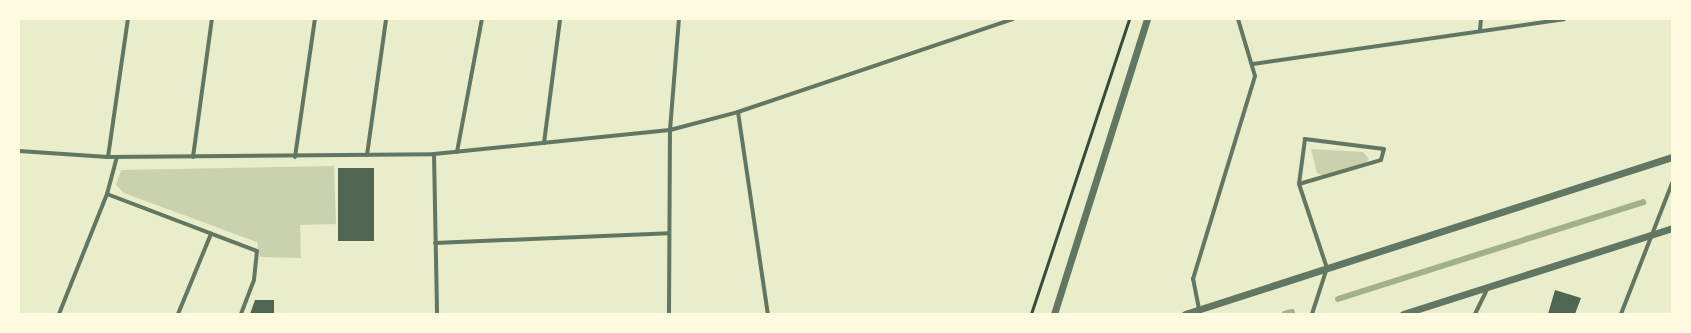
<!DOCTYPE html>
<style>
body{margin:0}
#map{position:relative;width:1691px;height:333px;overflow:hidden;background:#e9edc9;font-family:"Open Sans",sans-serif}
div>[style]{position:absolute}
.green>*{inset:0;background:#cad2ad}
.stream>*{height:5.5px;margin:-2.75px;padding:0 2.75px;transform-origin:2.75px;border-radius:2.75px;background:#a3b18a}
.building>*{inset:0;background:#4f6655;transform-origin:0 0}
.path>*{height:2.5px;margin:-1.25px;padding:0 1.25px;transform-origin:1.25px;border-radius:1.25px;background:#344e41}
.minor>*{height:4px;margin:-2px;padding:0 2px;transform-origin:2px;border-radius:2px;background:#617663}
.tertiary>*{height:7px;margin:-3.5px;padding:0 3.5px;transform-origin:3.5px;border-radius:3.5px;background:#617663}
span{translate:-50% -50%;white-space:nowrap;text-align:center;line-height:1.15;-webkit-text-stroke:4px #fefae0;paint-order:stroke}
.frame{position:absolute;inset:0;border:20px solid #fefae0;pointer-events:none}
</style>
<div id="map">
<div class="green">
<div style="clip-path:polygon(1311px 149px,1363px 152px,1369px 159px,1365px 163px,1322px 175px,1317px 173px)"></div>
<div style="clip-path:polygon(334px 166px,336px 224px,300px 225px,301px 258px,260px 257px,257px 242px,124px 193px,116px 185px,121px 170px)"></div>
</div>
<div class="stream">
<div style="left:1338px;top:299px;width:320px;rotate:-17.6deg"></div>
<div style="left:1285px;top:314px;width:7px;rotate:-16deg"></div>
</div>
<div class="building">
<div style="left:338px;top:168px;width:36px;height:73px"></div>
<div style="clip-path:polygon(1555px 290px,1581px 298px,1575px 314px,1548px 314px)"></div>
<div style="clip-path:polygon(255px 300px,274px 300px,274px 314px,250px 314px)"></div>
</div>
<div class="path">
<div style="left:1031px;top:314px;width:311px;rotate:-71.6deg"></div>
</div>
<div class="minor">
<div style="left:1480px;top:30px;width:11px;rotate:-85deg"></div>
<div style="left:1253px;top:64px;width:314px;rotate:-8.2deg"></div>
<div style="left:738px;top:112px;width:204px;rotate:81.6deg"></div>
<div style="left:544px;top:143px;width:125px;rotate:-82.6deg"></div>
<div style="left:19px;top:151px;width:89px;rotate:3.9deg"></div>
<div style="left:108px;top:157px;width:326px;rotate:-0.5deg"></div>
<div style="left:434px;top:154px;width:237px;rotate:-5.8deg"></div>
<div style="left:670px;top:130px;width:70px;rotate:-14.8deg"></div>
<div style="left:738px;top:112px;width:290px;rotate:-18.7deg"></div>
<div style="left:457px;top:152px;width:135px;rotate:-79.4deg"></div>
<div style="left:434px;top:154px;width:160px;rotate:88.9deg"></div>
<div style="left:367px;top:155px;width:137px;rotate:-82deg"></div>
<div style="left:108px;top:157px;width:139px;rotate:-81.8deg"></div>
<div style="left:193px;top:157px;width:139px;rotate:-82.2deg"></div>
<div style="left:295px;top:157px;width:139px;rotate:-81.8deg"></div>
<div style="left:1299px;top:184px;width:85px;rotate:-16.3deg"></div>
<div style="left:1381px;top:160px;width:11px;rotate:-75deg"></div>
<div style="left:1384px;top:149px;width:80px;rotate:-172.8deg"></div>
<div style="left:1305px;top:139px;width:45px;rotate:97.6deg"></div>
<div style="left:1299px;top:184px;width:89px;rotate:71.6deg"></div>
<div style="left:1327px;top:268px;width:48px;rotate:108.1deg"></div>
<div style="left:107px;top:194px;width:160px;rotate:20.8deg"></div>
<div style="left:257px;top:251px;width:29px;rotate:96deg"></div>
<div style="left:254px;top:280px;width:36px;rotate:111deg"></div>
<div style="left:435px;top:243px;width:234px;rotate:-2.4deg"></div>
<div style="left:1199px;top:309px;width:31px;rotate:-101deg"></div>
<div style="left:1193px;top:279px;width:212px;rotate:-73deg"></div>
<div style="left:1255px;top:76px;width:59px;rotate:-106.6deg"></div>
<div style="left:59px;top:314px;width:129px;rotate:-68.2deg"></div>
<div style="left:107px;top:194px;width:38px;rotate:-75deg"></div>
<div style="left:178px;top:314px;width:87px;rotate:-67.6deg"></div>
<div style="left:669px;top:314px;width:184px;rotate:-89.7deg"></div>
<div style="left:670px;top:130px;width:111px;rotate:-85.4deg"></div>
<div style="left:1475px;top:314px;width:30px;rotate:-64deg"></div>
<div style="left:1621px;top:314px;width:141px;rotate:-68.7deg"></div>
</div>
<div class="tertiary">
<div style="left:1054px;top:314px;width:309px;rotate:-72.5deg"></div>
<div style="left:1185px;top:314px;width:512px;rotate:-17.87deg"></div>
<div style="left:1403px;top:314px;width:282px;rotate:-17.7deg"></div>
</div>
<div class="frame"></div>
</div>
